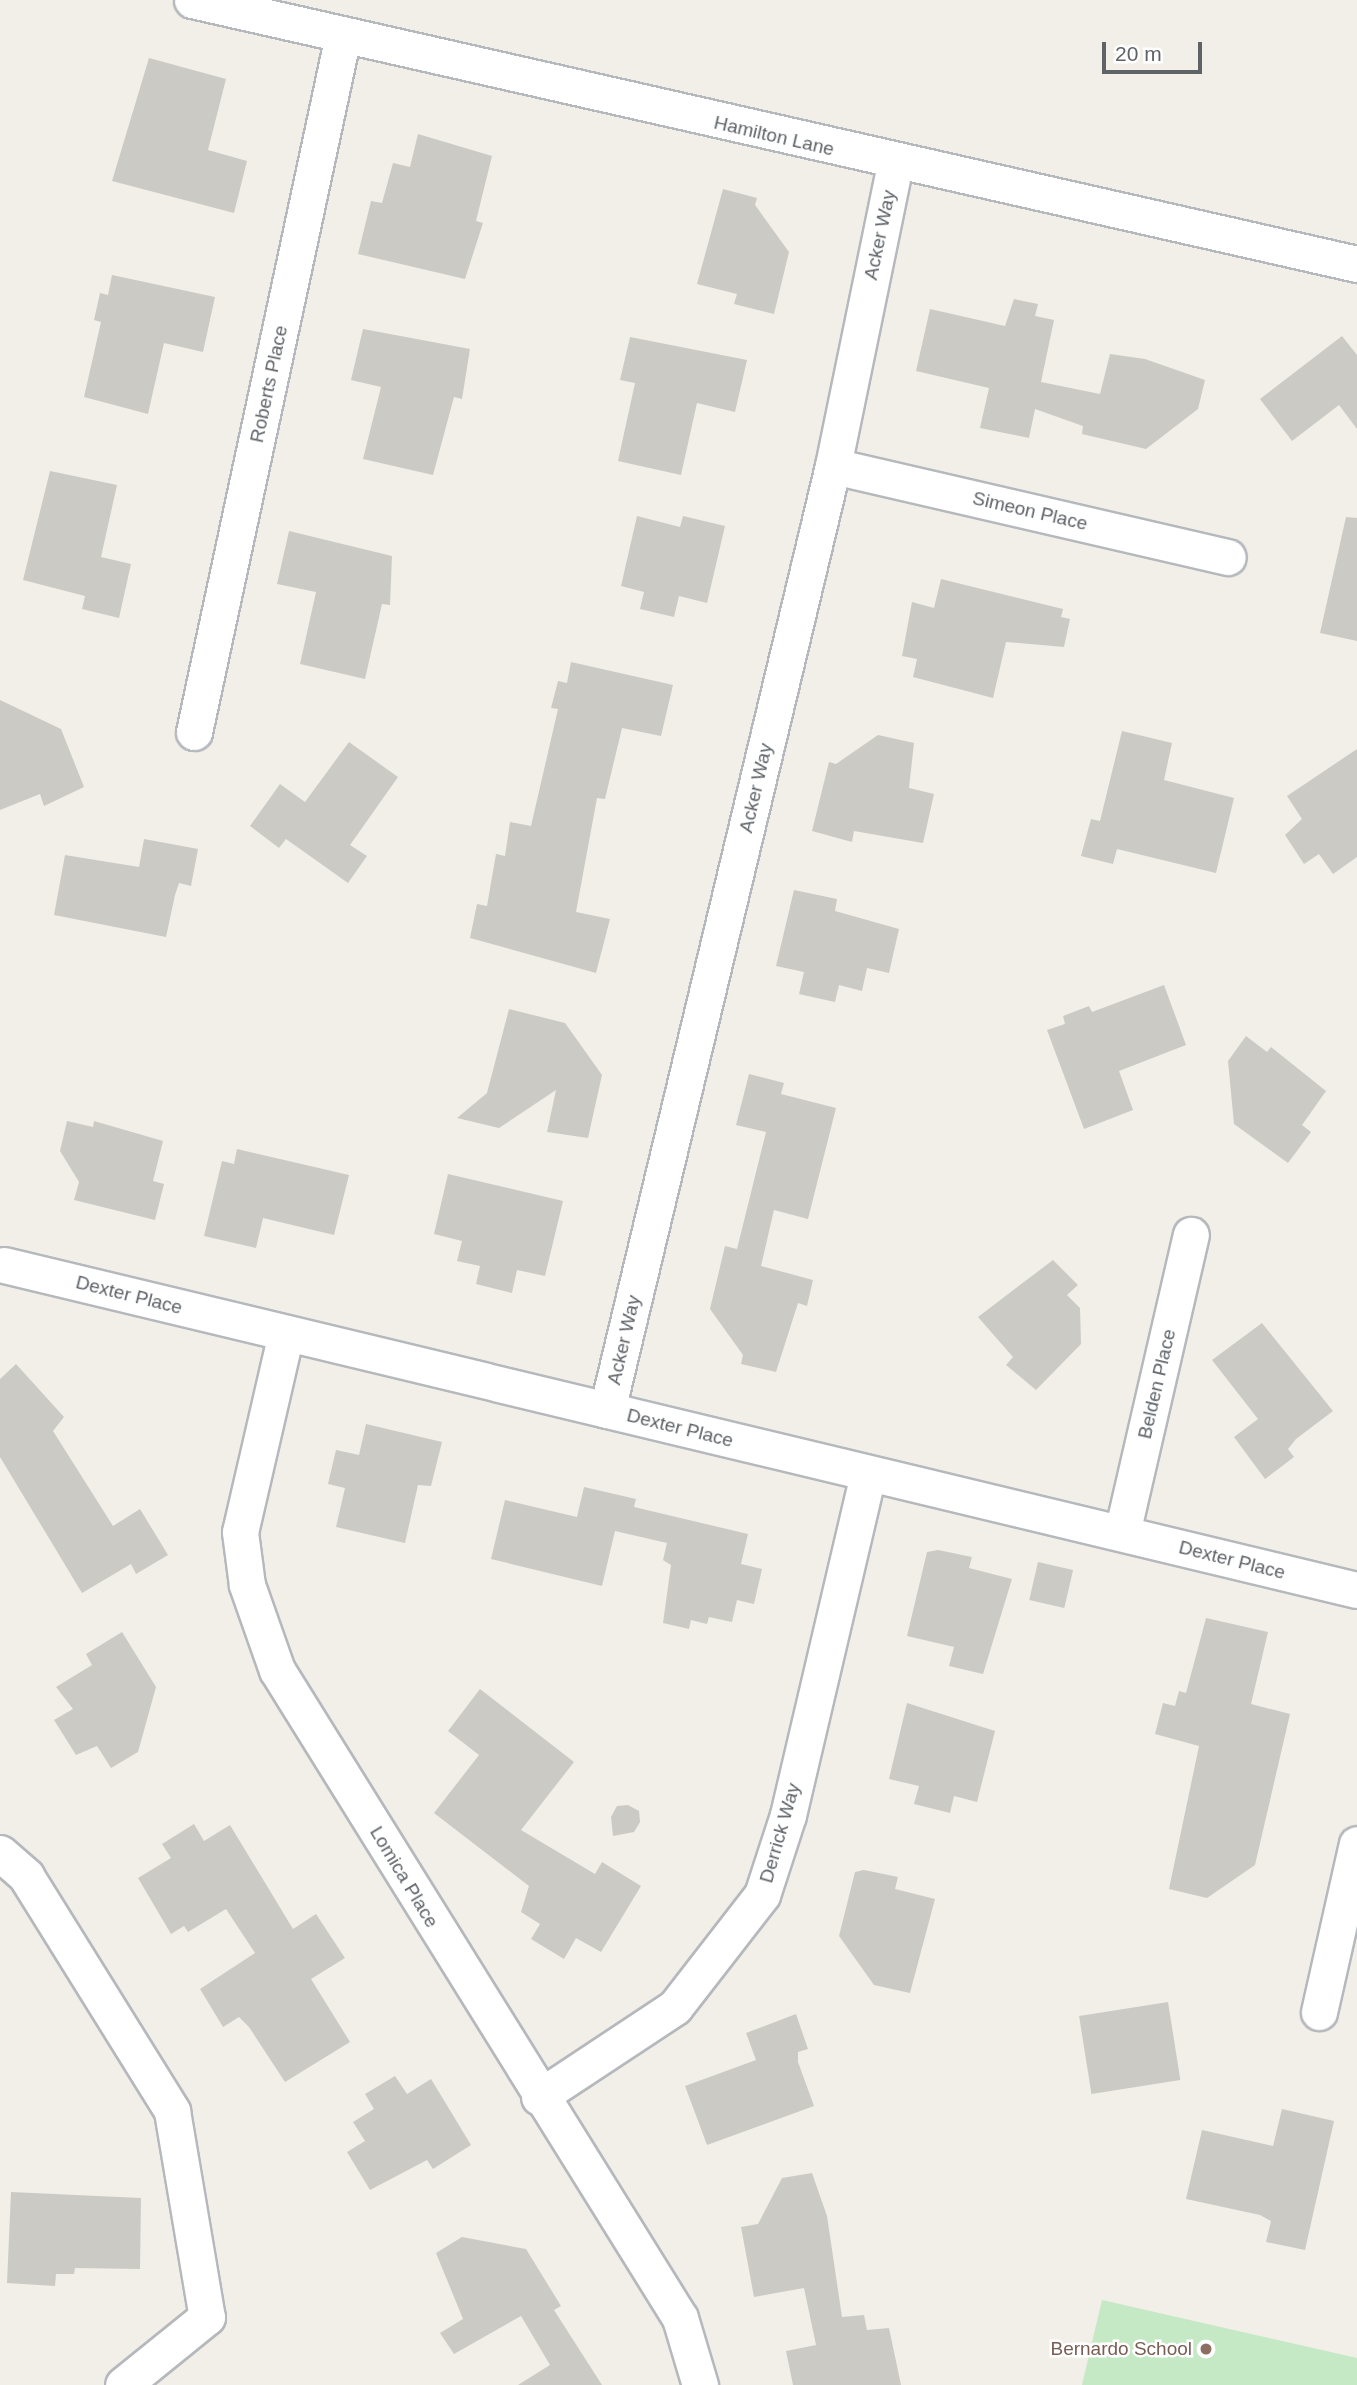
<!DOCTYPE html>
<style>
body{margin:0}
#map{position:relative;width:1357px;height:2385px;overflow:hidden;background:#f1efe8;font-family:Arial,sans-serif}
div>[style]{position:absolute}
.green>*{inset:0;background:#c5e8c5}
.building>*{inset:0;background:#cccac5;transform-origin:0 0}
.roads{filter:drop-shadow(2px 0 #b5b8bc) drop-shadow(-2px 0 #b5b8bc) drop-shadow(0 2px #b5b8bc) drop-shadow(0 -2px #b5b8bc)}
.minor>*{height:35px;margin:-17.5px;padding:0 17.5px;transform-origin:17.5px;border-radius:17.5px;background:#fff}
.dots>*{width:19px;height:19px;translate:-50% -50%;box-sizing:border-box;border:4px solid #fff;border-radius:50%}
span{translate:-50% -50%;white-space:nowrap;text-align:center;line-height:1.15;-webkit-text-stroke:5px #fff;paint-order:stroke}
.street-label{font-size:19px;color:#5f6368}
.education-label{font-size:19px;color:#785e54}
.right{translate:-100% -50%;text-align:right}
.scale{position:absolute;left:1102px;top:42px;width:100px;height:32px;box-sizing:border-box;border:4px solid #5f6368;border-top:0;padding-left:9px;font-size:21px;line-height:24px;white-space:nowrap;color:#5f6368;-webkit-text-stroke:5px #fff;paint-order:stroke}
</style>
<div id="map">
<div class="green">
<div style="clip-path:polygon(1102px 2300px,1357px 2358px,1357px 2385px,1082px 2385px)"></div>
</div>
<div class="building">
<div style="clip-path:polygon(149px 58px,226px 79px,208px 150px,247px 161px,234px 213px,112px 181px)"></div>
<div style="clip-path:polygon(418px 134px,492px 156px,476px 221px,483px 223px,465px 279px,358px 254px,371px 201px,382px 203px,393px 163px,410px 167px)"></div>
<div style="clip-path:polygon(723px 189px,757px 198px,755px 205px,789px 252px,774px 314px,734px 304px,737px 294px,697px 284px)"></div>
<div style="clip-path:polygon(112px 275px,215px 297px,203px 352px,164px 343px,148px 414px,84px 397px,101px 322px,94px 320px,100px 293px,108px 295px)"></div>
<div style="clip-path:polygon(1014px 299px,1038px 304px,1035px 316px,1054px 320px,1041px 382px,1100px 394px,1110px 354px,1145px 359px,1205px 380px,1198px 409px,1146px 449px,1082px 434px,1083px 426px,1035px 409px,1029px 438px,980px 428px,989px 388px,916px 371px,930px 309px,1005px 326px)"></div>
<div style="clip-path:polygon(363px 329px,470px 349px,462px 399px,454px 397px,433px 475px,363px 459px,381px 387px,351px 380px)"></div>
<div style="clip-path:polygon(1342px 336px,1357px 355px,1357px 429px,1339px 405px,1292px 441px,1260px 399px)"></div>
<div style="clip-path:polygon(630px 337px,747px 360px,735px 412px,697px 403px,681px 475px,618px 461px,635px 383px,620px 380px)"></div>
<div style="clip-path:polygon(50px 471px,117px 485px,101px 557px,131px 564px,119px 618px,82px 609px,85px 596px,23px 580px)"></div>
<div style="clip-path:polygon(637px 516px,680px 527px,683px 516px,725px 526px,707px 603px,679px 596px,674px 617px,640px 609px,644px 592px,621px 586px)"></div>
<div style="clip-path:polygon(1346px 517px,1357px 518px,1357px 641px,1320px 633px)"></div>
<div style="clip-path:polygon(289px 531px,392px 556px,390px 605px,382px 604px,365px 679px,300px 664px,316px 592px,277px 584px)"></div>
<div style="clip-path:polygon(941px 579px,1063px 609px,1061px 617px,1070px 619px,1064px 647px,1006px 642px,993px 698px,913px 677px,917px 659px,902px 656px,912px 602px,934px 608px)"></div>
<div style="clip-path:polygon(571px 662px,673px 685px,661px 736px,622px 728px,605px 799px,597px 798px,576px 912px,610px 919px,596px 973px,470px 938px,477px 904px,487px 906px,496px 854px,505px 856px,510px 822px,531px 826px,558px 709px,551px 708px,558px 681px,567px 683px)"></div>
<div style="clip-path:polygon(0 700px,61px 729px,84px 787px,44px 806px,40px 794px,0 810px)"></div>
<div style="clip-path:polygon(1122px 731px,1172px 743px,1164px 780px,1234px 798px,1216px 873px,1117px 849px,1113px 864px,1081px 856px,1091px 819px,1100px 821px)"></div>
<div style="clip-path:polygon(878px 735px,914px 743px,909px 788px,934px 794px,923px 843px,854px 831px,852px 842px,812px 831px,829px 762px,836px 764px)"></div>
<div style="clip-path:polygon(349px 742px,398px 777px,350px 845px,367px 856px,348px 883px,286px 839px,279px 848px,250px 826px,280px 784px,305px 802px)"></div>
<div style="clip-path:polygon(1357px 749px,1357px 857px,1333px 874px,1319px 854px,1304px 864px,1285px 835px,1302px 819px,1287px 796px)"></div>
<div style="clip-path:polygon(144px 839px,198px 849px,191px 886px,179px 883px,175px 895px,166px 937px,54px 915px,65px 855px,139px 867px)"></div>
<div style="clip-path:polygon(794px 890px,837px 899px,835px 911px,899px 929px,889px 973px,867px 968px,862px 991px,839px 985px,835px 1002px,799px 994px,804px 972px,776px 966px)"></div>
<div style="clip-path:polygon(1164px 985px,1186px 1045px,1119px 1071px,1133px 1110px,1084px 1129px,1047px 1030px,1065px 1024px,1063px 1016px,1089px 1006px,1092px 1012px)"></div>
<div style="clip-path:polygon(509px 1009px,565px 1023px,602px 1075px,588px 1138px,547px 1132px,556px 1090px,499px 1128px,457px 1118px,487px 1093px)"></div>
<div style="clip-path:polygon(1246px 1036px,1267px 1052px,1271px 1047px,1326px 1091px,1302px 1125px,1311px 1132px,1288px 1163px,1234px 1124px,1228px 1061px)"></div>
<div style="clip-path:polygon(749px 1074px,784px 1083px,781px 1094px,836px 1108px,808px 1219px,774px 1210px,761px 1266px,813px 1280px,807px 1306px,798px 1303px,776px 1372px,741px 1364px,743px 1355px,710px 1309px,725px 1246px,737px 1249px,766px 1132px,736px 1125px)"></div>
<div style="clip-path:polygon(67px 1121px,93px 1127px,94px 1121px,163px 1141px,153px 1181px,164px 1184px,155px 1220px,74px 1200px,79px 1182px,60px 1151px)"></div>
<div style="clip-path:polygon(237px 1149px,349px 1175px,334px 1235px,263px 1218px,256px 1248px,204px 1236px,222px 1161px,234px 1164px)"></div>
<div style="clip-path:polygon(448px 1174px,563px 1201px,545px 1276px,517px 1270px,512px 1293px,476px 1284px,480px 1266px,457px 1261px,462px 1241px,434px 1234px)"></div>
<div style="clip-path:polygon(1053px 1260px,1078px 1285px,1067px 1295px,1080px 1308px,1081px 1344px,1036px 1390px,1006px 1365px,1013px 1357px,978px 1317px)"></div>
<div style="clip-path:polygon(1262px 1323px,1333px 1411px,1296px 1439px,1288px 1449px,1294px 1457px,1265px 1479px,1234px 1437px,1258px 1419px,1212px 1360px)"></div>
<div style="clip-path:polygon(16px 1364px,64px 1417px,53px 1431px,113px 1526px,140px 1509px,168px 1555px,136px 1574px,131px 1564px,82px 1593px,0 1457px,0 1379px)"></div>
<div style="clip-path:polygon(366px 1424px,442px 1442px,431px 1486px,418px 1485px,405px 1543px,336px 1527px,345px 1488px,328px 1484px,336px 1450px,359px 1455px)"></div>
<div style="clip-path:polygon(584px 1487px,636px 1499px,634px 1507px,748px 1534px,741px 1564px,762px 1569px,754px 1604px,737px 1600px,732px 1622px,709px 1617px,707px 1624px,691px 1620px,689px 1629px,663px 1623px,671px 1565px,663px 1560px,667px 1543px,615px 1531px,602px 1586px,491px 1559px,505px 1500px,577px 1517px)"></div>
<div style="clip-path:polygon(938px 1550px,972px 1557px,969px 1568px,1012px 1579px,983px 1674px,949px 1666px,954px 1647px,907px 1636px,927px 1552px)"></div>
<div style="left:1038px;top:1562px;width:36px;height:39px;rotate:13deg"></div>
<div style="clip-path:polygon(1206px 1618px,1268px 1632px,1251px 1704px,1290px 1714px,1255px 1865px,1207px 1898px,1169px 1889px,1199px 1746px,1155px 1734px,1163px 1703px,1175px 1706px,1179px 1691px,1186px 1693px)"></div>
<div style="clip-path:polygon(122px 1632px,156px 1687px,138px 1752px,111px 1768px,97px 1746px,76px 1755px,54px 1720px,73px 1709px,56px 1687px,92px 1665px,86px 1654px)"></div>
<div style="clip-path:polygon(480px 1689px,574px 1762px,521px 1830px,595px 1874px,602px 1862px,641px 1886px,601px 1952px,576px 1938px,564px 1959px,531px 1939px,540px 1924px,521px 1912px,529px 1886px,434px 1813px,479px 1755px,448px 1731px)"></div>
<div style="clip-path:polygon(907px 1703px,995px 1731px,977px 1802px,954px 1796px,950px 1813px,914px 1804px,919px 1786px,889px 1779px)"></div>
<div style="clip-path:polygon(628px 1805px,639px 1811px,640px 1822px,634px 1832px,613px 1836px,611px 1817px,617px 1806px)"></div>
<div style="clip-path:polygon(194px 1824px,204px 1841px,230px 1825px,293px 1929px,316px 1914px,345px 1958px,311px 1979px,350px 2042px,285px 2082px,249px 2027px,239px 2017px,223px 2027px,200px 1989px,255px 1953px,226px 1909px,188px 1932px,184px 1926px,171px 1934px,138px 1878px,171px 1858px,162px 1844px)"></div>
<div style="clip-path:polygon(864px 1870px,898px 1877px,895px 1889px,935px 1899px,910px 1993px,874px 1985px,839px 1936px,855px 1872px)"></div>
<div style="left:1168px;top:2002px;width:79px;height:90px;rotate:81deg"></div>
<div style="clip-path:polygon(796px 2014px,808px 2049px,798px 2052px,798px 2062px,814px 2106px,707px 2145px,685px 2086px,756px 2060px,746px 2033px)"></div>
<div style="clip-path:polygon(395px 2076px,407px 2094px,431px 2079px,471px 2145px,433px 2169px,427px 2160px,370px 2190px,347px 2152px,365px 2141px,353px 2122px,374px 2109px,365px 2094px)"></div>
<div style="clip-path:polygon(1282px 2109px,1334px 2121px,1305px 2250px,1266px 2242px,1271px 2221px,1260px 2215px,1186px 2199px,1202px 2130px,1273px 2146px)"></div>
<div style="clip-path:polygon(812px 2173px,827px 2216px,842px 2317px,864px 2315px,867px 2330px,889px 2328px,901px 2385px,793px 2385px,786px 2351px,816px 2345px,804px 2288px,754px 2297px,741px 2227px,758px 2224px,782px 2178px)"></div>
<div style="clip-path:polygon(11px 2192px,141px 2198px,140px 2269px,75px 2268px,74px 2274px,56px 2274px,55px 2286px,7px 2283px)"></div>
<div style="clip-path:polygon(462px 2237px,526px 2249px,561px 2306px,554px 2310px,602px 2385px,518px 2385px,550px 2365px,521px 2316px,454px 2354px,440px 2333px,463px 2319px,436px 2253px)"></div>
</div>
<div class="roads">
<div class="minor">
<div style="left:192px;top:0;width:1195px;rotate:12.77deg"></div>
<div style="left:833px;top:466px;width:405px;rotate:13deg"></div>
<div style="left:194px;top:732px;width:713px;rotate:-77.93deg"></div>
<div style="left:4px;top:1265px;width:1391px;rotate:13.51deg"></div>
<div style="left:286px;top:1333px;width:204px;rotate:103deg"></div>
<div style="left:240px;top:1532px;width:53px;rotate:82.5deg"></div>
<div style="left:247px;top:1585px;width:90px;rotate:70.6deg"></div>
<div style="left:277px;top:1670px;width:763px;rotate:58.12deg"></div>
<div style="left:680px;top:2318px;width:70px;rotate:73.4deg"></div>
<div style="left:607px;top:1410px;width:971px;rotate:-76.54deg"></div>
<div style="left:833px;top:466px;width:308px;rotate:-78.4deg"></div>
<div style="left:1122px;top:1533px;width:306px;rotate:-77deg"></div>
<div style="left:0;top:1853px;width:35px;rotate:41deg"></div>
<div style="left:26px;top:1876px;width:277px;rotate:58.1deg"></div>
<div style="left:172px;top:2111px;width:209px;rotate:80.4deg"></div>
<div style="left:207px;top:2317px;width:108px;rotate:141deg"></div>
<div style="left:1319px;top:2012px;width:172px;rotate:-77.3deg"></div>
<div style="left:539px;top:2097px;width:163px;rotate:-33.5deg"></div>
<div style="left:675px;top:2007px;width:142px;rotate:-52.2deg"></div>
<div style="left:762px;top:1895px;width:84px;rotate:-72deg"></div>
<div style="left:788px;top:1815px;width:350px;rotate:-76.8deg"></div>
</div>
</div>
<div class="dots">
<div style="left:1206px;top:2349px;background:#8d6e63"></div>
</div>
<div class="street-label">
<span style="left:774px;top:136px;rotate:13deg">Hamilton Lane</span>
<span style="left:880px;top:235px;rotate:-78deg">Acker Way</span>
<span style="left:269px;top:384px;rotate:-78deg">Roberts Place</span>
<span style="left:1030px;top:511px;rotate:13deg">Simeon Place</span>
<span style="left:756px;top:788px;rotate:-77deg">Acker Way</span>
<span style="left:129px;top:1295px;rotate:14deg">Dexter Place</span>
<span style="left:624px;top:1340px;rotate:-77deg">Acker Way</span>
<span style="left:1157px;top:1384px;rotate:-77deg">Belden Place</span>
<span style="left:680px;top:1428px;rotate:14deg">Dexter Place</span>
<span style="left:1232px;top:1560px;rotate:14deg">Dexter Place</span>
<span style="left:780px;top:1833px;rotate:-74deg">Derrick Way</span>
<span style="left:404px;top:1877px;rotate:59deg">Lomica Place</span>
</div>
<div class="education-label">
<span class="right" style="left:1192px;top:2349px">Bernardo School</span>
</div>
<div class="scale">20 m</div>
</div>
